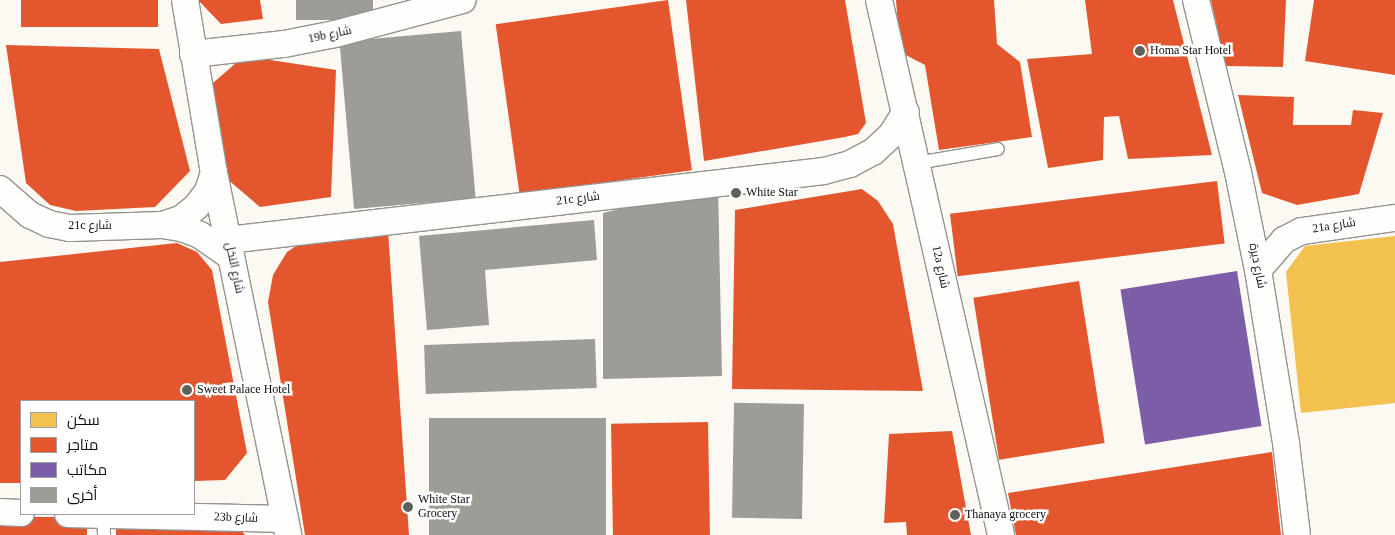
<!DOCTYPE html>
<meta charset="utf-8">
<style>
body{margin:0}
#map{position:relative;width:1395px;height:535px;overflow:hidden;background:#fbf9f1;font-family:"Times New Roman",Cairo,serif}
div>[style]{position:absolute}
.homes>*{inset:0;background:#f2c14e}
.shops>*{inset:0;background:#e4572e;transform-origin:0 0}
.offices>*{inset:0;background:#7b5ea7;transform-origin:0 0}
.building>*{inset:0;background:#9e9c97;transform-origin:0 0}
.roads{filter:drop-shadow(1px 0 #949390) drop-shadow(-1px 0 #949390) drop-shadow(0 1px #949390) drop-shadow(0 -1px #949390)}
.service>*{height:12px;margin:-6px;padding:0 6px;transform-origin:6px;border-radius:6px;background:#fefefd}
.minor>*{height:26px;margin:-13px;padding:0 13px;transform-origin:13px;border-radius:13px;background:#fefefd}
.dots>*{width:14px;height:14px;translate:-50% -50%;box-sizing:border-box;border:2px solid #fff;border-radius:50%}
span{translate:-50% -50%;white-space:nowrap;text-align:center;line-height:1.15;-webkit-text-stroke:5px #fff;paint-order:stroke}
.street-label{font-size:12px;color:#0d0d0d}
.poi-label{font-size:12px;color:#0d0d0d}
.left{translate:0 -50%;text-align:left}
.legend{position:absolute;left:20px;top:400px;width:175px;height:115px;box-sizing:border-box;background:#fff;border:1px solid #9e9e9e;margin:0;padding:6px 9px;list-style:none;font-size:15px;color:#0d0d0d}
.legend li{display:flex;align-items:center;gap:10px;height:25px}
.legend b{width:25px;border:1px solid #9e9e9e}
</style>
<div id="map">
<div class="homes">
<div style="clip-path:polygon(1395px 236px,1395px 403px,1301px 413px,1286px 272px,1305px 246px)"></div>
</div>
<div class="shops">
<div style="left:21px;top:0;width:137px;height:27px"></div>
<div style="clip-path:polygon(198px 0,260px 0,263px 19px,221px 24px)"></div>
<div style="left:668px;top:0;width:172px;height:174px;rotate:82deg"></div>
<div style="clip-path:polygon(686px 0,845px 0,866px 123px,858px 134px,845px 137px,704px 161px)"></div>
<div style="clip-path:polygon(896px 0,994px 0,997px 44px,1020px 62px,1032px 137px,939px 150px,925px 65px,900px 52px)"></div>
<div style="clip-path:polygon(1085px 0,1173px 0,1212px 155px,1128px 159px,1119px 116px,1104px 117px,1103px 160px,1048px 168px,1027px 59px,1092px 54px)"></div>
<div style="clip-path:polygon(1211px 0,1286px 0,1283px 67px,1226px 66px)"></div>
<div style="clip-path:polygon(1314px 0,1395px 0,1395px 75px,1305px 61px)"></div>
<div style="clip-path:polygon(6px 45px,159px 49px,190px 171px,155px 207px,76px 211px,50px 205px,26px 183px)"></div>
<div style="clip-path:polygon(244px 56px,336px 70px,331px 197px,260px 207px,226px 178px,213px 83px)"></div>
<div style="clip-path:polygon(1238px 95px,1294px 97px,1293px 125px,1351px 125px,1353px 110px,1383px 113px,1359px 194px,1297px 205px,1262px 193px)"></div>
<div style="left:1217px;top:181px;width:63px;height:269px;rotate:83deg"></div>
<div style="clip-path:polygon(862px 189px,878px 201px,893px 224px,923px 391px,732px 389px,735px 210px)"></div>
<div style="clip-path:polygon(388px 231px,409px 535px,305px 535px,268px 302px,273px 275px,287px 252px,302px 242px)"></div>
<div style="clip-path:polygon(177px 243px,197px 252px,212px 270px,247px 453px,225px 480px,194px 481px,194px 401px,21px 401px,21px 483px,0 483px,0 262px)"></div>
<div style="left:1079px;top:281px;width:164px;height:107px;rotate:81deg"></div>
<div style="left:708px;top:422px;width:113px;height:97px;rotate:89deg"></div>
<div style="clip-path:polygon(952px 431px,971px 535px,907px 535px,906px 522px,884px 523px,889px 434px)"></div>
<div style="clip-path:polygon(1272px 452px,1281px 535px,1016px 535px,1008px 493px)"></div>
<div style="clip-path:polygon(17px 517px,87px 517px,87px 535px,0 535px,0 522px)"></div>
<div style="clip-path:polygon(116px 524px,240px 528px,245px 535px,116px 535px)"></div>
</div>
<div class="offices">
<div style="left:1237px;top:271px;width:157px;height:118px;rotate:81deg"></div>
</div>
<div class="building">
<div style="left:296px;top:0;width:77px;height:20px"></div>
<div style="left:461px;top:31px;width:168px;height:122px;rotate:85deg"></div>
<div style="clip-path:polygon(718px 185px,722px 376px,603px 379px,603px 213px)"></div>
<div style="clip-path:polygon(594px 220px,597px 260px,485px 270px,489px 325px,427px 330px,419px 236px)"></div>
<div style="left:595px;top:339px;width:49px;height:171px;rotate:88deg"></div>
<div style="left:804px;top:404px;width:115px;height:70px;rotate:91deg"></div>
<div style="left:429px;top:418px;width:177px;height:117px"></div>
</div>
<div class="roads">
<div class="service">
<div style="left:917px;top:163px;width:82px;rotate:-9.8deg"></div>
<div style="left:103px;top:515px;width:20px;rotate:87deg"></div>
</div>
<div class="minor">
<div style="left:185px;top:0;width:175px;rotate:80.5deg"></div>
<div style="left:214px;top:173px;width:369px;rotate:78.4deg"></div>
<div style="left:879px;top:0;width:549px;rotate:77.15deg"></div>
<div style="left:1196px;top:0;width:177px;rotate:76.3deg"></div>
<div style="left:1238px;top:172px;width:100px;rotate:78.5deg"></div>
<div style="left:1258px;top:270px;width:175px;rotate:80.8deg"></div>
<div style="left:1286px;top:443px;width:93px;rotate:83.2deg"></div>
<div style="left:193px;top:54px;width:92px;rotate:-6.3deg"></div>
<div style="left:284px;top:44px;width:52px;rotate:-11.1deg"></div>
<div style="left:335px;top:34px;width:132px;rotate:-14.9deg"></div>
<div style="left:0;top:189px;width:40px;rotate:41deg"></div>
<div style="left:30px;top:215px;width:21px;rotate:25deg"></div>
<div style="left:49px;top:224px;width:21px;rotate:11deg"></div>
<div style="left:70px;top:228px;width:92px;rotate:-1.9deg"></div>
<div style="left:162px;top:225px;width:20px;rotate:9deg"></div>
<div style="left:182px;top:228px;width:19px;rotate:21deg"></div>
<div style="left:200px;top:235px;width:38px;rotate:35deg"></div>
<div style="left:162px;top:225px;width:20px;rotate:-18deg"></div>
<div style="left:181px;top:219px;width:19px;rotate:-39deg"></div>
<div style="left:196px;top:207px;width:20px;rotate:-53deg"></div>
<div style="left:208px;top:191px;width:19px;rotate:-72deg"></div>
<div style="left:228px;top:240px;width:600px;rotate:-6.6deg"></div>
<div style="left:824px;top:171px;width:27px;rotate:-15deg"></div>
<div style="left:850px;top:164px;width:26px;rotate:-28deg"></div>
<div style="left:873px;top:152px;width:26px;rotate:-43deg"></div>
<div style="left:892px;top:134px;width:26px;rotate:-58deg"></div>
<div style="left:1258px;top:270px;width:40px;rotate:-49deg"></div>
<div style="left:1284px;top:240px;width:20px;rotate:-27deg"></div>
<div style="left:1302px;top:231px;width:94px;rotate:-8deg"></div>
<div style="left:0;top:512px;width:21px;rotate:3deg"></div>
<div style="left:68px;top:514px;width:217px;rotate:1.3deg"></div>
</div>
</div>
<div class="dots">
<div style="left:1140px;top:51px;background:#60605d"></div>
<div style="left:736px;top:193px;background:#60605d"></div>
<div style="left:187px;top:390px;background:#60605d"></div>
<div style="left:408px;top:507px;background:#60605d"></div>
<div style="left:955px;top:515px;background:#60605d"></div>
</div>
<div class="street-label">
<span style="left:330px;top:35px;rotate:-12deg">19b شارع</span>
<span style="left:578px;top:199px;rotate:-7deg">21c شارع</span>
<span style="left:90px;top:226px">21c شارع</span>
<span style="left:1334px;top:226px;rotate:-9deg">21a شارع</span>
<span style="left:1257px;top:266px;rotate:79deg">شارع ديرة</span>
<span style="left:940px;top:267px;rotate:78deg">12a شارع</span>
<span style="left:234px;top:268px;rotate:78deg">شارع النخل</span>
<span style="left:236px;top:518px;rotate:2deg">23b شارع</span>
</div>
<div class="poi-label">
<span class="left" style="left:1150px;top:51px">Homa Star Hotel</span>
<span class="left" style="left:746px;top:193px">White Star</span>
<span class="left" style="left:197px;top:390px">Sweet Palace Hotel</span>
<span class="left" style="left:418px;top:507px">White Star<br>Grocery</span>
<span class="left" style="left:965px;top:515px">Thanaya grocery</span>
</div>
<ul class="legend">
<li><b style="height:14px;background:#f2c14e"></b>سكن</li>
<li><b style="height:14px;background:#e4572e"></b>متاجر</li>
<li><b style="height:14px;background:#7b5ea7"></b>مكاتب</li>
<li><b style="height:14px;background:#9e9c97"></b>أخرى</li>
</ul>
</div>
